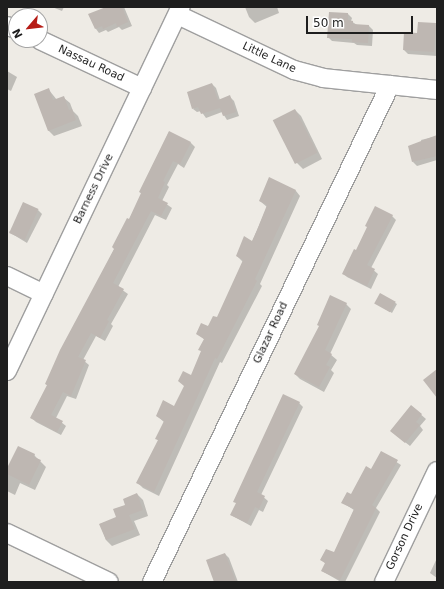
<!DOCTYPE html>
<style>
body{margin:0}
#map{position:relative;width:444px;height:589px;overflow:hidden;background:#eeebe5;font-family:"DejaVu Sans",sans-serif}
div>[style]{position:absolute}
.shadow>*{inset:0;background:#0003}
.building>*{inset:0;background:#beb7b2;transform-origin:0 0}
.roads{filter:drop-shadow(1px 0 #9f9f9f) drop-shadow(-1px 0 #9f9f9f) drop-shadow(0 1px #9f9f9f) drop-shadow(0 -1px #9f9f9f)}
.minor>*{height:18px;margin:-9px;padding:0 9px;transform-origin:9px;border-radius:9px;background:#fff}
span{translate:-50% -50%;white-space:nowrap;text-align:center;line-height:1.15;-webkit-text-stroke:3px #fff;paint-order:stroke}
.street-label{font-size:11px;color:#1e1e1e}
.frame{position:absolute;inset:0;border:8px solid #1e1e1e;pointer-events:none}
.north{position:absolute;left:8px;top:8px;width:40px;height:40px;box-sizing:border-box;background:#fff;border:1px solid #a5a5a5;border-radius:50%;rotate:242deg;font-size:11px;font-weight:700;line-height:16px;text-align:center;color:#1e1e1e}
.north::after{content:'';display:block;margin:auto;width:14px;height:18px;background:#b61c16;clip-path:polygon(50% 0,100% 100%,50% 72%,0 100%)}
.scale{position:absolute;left:306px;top:16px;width:107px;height:18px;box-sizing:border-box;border:2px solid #1e1e1e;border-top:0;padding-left:5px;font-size:12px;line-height:14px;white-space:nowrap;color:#1e1e1e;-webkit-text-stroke:3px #fff;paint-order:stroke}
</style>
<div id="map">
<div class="shadow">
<div style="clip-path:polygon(52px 7px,64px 7px,62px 11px)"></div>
<div style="clip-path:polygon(108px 7px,124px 7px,132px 26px,122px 30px,119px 27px,108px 32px,106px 30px,99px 33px,96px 29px,90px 15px)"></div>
<div style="clip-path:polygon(245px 7px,277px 7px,279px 13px,255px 23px,249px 17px)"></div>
<div style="clip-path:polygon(348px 14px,352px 18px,351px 21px,357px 25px,369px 26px,373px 30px,372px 46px,357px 45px,354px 43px,332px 41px,328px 37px)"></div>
<div style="clip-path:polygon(435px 24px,437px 26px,437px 56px,408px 54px,404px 50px,418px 34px)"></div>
<div style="clip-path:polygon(7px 71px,17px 77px,11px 91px,7px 89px)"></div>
<div style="clip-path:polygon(212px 84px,216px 88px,220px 100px,230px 97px,234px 101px,239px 116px,227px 120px,222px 112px,206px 118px,201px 111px,197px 112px,193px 109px)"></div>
<div style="clip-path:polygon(49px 90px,57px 100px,64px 98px,70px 103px,73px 111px,78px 116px,82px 126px,54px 136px,48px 130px)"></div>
<div style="clip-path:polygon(295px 110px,301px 116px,322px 159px,303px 169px,297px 163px)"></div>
<div style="clip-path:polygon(169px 132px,191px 143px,195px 147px,184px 168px,178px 164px,167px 185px,169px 187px,162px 201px,172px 208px,166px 220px,155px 215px,118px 287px,128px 294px,111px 324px,113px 326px,105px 341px,96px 336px,83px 360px,89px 365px,76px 399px,67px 396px,56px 418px,66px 426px,61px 435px,36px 422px,31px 417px,48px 386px,46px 384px,129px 220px,142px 194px,140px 192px)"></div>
<div style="clip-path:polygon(437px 136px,437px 160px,417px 166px,413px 162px,422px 143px,421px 140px)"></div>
<div style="clip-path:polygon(269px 179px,296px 191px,300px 196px,260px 284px,262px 286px,222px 363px,220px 362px,159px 496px,143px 488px,138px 483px,159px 441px,157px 439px,164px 422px,157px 416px,175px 407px,191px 377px,202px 352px,205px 340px,198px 334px,217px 319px,243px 262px,237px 256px,252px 242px,267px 207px,260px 201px)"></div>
<div style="clip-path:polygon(38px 210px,42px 214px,27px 243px,9px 232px)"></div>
<div style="clip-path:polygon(392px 216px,396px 220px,371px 268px,378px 274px,371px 289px,347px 277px,343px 273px,356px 252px)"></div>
<div style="clip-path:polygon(380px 294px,397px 304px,392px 313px,377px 304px)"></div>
<div style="clip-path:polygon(346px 304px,351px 309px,330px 354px,337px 360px,331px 370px,334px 373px,324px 392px,300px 379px,295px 374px)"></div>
<div style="clip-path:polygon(299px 403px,303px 407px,261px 495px,268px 501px,263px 512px,259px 510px,251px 526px,231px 515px)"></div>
<div style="clip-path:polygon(411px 406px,426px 419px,420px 426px,423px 430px,410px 446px,391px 431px)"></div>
<div style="clip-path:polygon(381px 452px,401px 465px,376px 508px,380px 512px,345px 582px,341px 582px,322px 571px,326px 564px,322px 560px,334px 554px,354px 510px,343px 503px,351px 496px,372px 470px)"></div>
<div style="clip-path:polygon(34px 455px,46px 467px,35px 490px,20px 483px,15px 495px,7px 491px,7px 471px)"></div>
<div style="clip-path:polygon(137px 494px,143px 500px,148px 516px,134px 521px,140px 535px,112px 546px,106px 540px,100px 524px,117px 518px)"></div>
<div style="clip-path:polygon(225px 554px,229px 558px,238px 582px,216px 582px)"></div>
<div style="clip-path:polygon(437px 558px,437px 578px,430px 573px)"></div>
</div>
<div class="building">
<div style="clip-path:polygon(106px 7px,122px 7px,128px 22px,117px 27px,116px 23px,103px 29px,102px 26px,95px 29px,88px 14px)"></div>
<div style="clip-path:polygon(329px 12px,348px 13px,348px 20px,353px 21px,353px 24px,369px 25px,368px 43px,352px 42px,352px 39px,327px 38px)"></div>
<div style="clip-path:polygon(418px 22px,436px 23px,434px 52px,403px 50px,404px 32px,417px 33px)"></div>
<div style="clip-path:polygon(212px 83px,218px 100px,230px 95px,236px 112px,223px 116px,220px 108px,201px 114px,198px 107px,192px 109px,187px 92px)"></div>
<div style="clip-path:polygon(49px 88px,53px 100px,64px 96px,69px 110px,72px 109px,76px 120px,48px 131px,34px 94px)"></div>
<div style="left:295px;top:109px;width:49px;height:25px;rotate:63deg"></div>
<div style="clip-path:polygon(169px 131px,191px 142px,180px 164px,173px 161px,163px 181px,165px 182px,158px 198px,168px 203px,161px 216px,151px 211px,113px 283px,124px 289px,107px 320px,109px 321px,100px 338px,91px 333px,78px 357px,86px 360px,71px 396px,63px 392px,51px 415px,63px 421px,57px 432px,30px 418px,47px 385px,45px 384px,60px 350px,114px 249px,112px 247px,127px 218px,129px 219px,141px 193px,139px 192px)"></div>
<div style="clip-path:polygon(437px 135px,437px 156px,412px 162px,408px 146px)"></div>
<div style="clip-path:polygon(269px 177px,296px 190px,255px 279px,257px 281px,217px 359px,215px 358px,154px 492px,136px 483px,158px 440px,155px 439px,164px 421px,156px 416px,163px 400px,174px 406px,184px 386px,178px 381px,183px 371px,191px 375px,201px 351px,198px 350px,204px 339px,196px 334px,201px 323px,208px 326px,213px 316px,217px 317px,243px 260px,236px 256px,244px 236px,252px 241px,257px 230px,267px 205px,259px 201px)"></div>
<div style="left:23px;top:202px;width:17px;height:34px;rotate:24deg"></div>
<div style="clip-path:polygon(375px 206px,393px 215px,367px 265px,375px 269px,367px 286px,342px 274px,354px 249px,356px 250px,367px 227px,365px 226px)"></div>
<div style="left:380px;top:293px;width:18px;height:12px;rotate:29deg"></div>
<div style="clip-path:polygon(330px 295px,347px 303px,325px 350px,332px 354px,326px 365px,330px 367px,319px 387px,294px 374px,319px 326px,317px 325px)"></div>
<div style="clip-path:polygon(437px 369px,437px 398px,423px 380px)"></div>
<div style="clip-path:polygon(283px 394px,300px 402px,257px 492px,265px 496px,259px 509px,255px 507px,247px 523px,230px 515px,236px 503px,233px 502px)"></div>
<div style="clip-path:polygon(411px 405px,422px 414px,416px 422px,420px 425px,405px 443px,390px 431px)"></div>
<div style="clip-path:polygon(18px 446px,35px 454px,34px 457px,41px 460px,29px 485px,7px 474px,7px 468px)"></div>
<div style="clip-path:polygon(381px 451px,398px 460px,372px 505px,376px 508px,340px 580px,321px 571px,325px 563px,320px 560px,326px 549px,334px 552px,354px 509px,341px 503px,347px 492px,351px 494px,366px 466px,371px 469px)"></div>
<div style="clip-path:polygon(137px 493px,143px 510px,129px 515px,135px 529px,106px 540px,99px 524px,116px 517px,113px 509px,125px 505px,123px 499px)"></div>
<div style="clip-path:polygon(225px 553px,236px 582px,214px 582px,206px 560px)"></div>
</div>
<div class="roads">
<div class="minor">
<div style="left:178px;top:15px;width:128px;rotate:25.4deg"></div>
<div style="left:294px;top:70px;width:30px;rotate:15deg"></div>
<div style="left:323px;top:78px;width:115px;rotate:6deg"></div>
<div style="left:7px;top:26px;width:9px;rotate:18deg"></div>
<div style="left:40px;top:40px;width:113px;rotate:25.2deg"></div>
<div style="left:7px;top:276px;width:41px;rotate:25.9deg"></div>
<div style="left:7px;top:371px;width:403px;rotate:-64.5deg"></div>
<div style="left:7px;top:533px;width:113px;rotate:25.7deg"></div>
<div style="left:152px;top:582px;width:551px;rotate:-64.41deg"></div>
<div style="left:384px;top:582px;width:123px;rotate:-64.5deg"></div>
</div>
</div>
<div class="street-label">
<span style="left:269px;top:58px;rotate:25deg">Little Lane</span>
<span style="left:91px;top:64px;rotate:25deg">Nassau Road</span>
<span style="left:94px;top:189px;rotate:-64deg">Barness Drive</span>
<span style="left:271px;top:333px;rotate:-65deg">Glazar Road</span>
<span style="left:405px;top:537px;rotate:-65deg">Gorson Drive</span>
</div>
<div class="frame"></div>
<div class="north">N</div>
<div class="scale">50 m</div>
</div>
